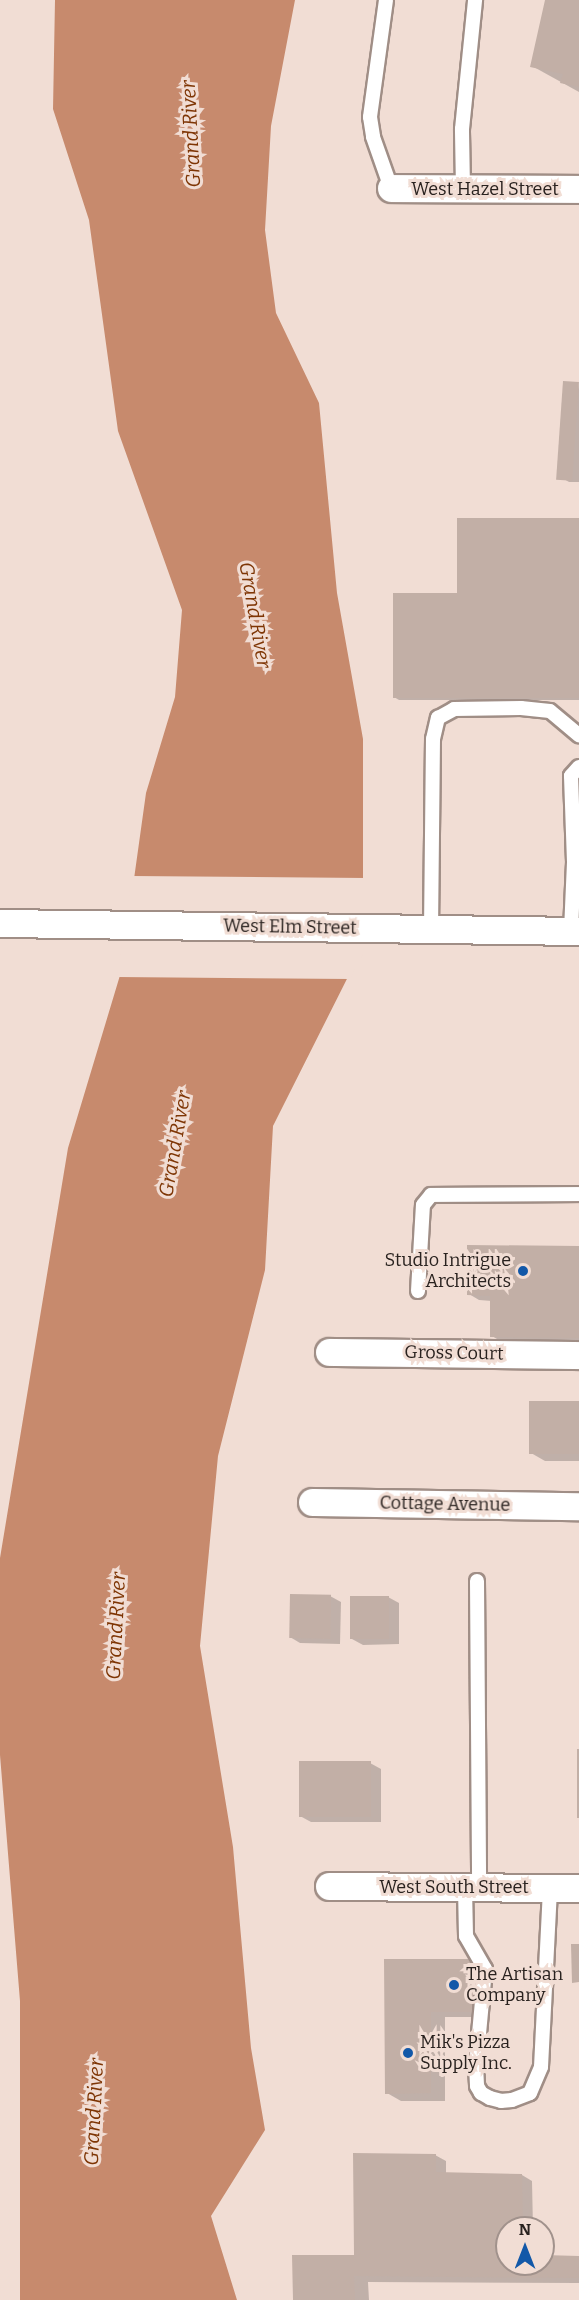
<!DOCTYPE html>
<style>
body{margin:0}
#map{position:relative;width:579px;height:2300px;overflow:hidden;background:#f1ddd4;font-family:Bitter,serif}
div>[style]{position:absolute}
.water>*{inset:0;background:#c78a6d}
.pier>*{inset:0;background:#f1ddd4}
.shadow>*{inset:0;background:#0003}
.building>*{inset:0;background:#c2afa6;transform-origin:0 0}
.roads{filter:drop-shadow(2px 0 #a08e86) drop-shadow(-2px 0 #a08e86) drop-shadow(0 2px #a08e86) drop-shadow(0 -2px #a08e86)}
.service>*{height:14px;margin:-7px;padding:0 7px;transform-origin:7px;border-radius:7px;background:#fff}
.minor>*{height:27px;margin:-13.5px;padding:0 13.5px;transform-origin:13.5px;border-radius:13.5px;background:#fff}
.dots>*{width:16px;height:16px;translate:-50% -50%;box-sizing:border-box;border:3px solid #f1ddd4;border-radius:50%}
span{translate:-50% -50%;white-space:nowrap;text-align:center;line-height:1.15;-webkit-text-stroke:6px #f1ddd4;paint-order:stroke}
.street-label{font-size:18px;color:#29221f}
.poi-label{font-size:18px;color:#29221f}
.right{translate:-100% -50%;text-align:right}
.left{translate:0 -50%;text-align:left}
.water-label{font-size:20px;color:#7e3504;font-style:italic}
.north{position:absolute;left:495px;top:2216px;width:60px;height:60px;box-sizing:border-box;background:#f1ddd4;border:2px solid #a1928c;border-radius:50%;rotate:0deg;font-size:16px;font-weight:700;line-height:24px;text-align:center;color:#29221f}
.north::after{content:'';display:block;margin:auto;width:21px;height:27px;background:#1258a8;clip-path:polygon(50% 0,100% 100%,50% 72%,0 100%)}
</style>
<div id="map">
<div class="water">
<div style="clip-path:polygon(55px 0,295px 0,271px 126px,265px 230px,276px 313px,319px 403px,337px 593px,363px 739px,363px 947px,273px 1126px,265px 1270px,218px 1456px,200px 1646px,233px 1847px,251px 2048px,265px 2130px,211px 2216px,237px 2300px,20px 2300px,20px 2001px,0 1755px,0 1558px,68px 1148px,121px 972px,146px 793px,175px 697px,182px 610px,118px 431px,89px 220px,53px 109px)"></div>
</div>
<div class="pier">
<div style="clip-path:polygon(132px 876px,366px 878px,366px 948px,350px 979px,117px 977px)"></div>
</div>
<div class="shadow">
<div style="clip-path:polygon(546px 0,579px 0,579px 92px,532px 66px)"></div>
<div style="clip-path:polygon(579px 383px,579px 482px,569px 482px,564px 479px)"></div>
<div style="clip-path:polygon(579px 520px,579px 700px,399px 700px,394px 697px,459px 594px)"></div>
<div style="clip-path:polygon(579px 1248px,579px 1343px,502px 1342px,492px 1336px,492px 1301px,479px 1300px,469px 1294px)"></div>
<div style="clip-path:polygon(579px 1403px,579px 1461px,545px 1461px,531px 1453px)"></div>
<div style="clip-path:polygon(330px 1596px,341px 1602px,340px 1644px,300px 1643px,290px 1637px)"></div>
<div style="clip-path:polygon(388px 1597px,399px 1603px,399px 1644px,363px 1645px,352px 1639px)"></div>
<div style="clip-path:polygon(370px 1763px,381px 1769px,381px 1822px,311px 1822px,300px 1816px)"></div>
<div style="clip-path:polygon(386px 1960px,476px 1960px,487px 2017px,445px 2017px,445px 2101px,401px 2101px,387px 2093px)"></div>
<div style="clip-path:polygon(435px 2155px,446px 2161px,446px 2174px,522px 2175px,532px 2181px,533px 2228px,507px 2228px,507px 2264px,543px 2264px,543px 2257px,579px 2257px,579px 2283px,368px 2282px,369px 2300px,295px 2300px,355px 2257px)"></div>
</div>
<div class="building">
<div style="clip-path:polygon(545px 0,579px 0,579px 87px,560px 83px,563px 74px,530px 67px)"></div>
<div style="left:563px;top:381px;width:16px;height:99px;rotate:4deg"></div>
<div style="clip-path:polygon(457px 518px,579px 518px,579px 698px,393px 698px,393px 593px,457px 593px)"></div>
<div style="clip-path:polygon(467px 1245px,579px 1246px,579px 1338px,490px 1337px,490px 1296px,467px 1295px)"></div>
<div style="left:579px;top:1401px;width:53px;height:50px;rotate:90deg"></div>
<div style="left:290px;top:1594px;width:41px;height:44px;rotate:1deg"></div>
<div style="left:389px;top:1596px;width:43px;height:39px;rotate:90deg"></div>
<div style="left:577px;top:1749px;width:2px;height:69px"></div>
<div style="left:299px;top:1761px;width:72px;height:56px"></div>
<div style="clip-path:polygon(571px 1944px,579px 1944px,579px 1982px,572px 1983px)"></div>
<div style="clip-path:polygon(384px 1959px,477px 1959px,477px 2012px,431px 2012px,431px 2093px,385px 2094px)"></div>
<div style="clip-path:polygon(353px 2153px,436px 2154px,436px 2172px,522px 2174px,523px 2228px,507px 2228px,507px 2264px,543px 2264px,543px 2255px,579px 2256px,579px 2278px,354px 2276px,355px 2300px,293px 2300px,292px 2255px,354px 2255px)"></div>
</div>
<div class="roads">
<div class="service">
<div style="left:386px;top:0;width:118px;rotate:97.8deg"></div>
<div style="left:370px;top:117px;width:20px;rotate:81deg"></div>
<div style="left:373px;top:137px;width:54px;rotate:70.6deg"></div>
<div style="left:463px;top:189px;width:60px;rotate:-91deg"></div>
<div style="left:462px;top:129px;width:130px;rotate:-84.2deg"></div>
<div style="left:579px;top:767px;width:12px;rotate:132deg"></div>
<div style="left:571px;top:776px;width:85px;rotate:88deg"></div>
<div style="left:574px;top:861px;width:7px;rotate:45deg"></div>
<div style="left:431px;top:930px;width:191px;rotate:-89.4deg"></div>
<div style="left:433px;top:739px;width:22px;rotate:-77deg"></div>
<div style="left:438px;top:718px;width:18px;rotate:-29deg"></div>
<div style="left:454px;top:709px;width:67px;rotate:-0.9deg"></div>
<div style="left:521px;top:708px;width:29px;rotate:6deg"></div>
<div style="left:550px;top:711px;width:38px;rotate:40deg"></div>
<div style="left:571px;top:931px;width:70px;rotate:-87.5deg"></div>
<div style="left:418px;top:1291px;width:86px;rotate:-86.7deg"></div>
<div style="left:423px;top:1205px;width:13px;rotate:-51deg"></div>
<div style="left:431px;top:1195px;width:148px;rotate:-0.4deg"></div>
<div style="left:477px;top:1581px;width:306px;rotate:89.6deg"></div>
<div style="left:465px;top:1888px;width:48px;rotate:88.8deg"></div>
<div style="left:466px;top:1936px;width:38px;rotate:60deg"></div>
<div style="left:485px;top:1969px;width:97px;rotate:95.3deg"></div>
<div style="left:476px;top:2066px;width:20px;rotate:87deg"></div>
<div style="left:477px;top:2086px;width:8px;rotate:60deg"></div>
<div style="left:481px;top:2093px;width:10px;rotate:29deg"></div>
<div style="left:490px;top:2098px;width:11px;rotate:15deg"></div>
<div style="left:501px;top:2101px;width:11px;rotate:-5deg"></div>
<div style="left:512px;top:2100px;width:19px;rotate:-21deg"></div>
<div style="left:530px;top:2093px;width:28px;rotate:-67deg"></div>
<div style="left:541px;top:2067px;width:179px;rotate:-87.1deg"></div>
</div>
<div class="minor">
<div style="left:391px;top:188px;width:188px;rotate:0.3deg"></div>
<div style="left:0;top:923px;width:579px;rotate:0.79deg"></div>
<div style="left:329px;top:1352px;width:250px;rotate:0.7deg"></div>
<div style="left:312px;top:1502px;width:267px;rotate:0.9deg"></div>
<div style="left:329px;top:1886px;width:250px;rotate:0.5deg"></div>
</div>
</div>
<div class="dots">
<div style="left:523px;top:1271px;background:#1258a8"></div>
<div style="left:454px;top:1985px;background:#1258a8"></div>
<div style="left:408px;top:2053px;background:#1258a8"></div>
</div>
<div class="street-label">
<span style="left:485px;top:189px">West Hazel Street</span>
<span style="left:290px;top:927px;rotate:1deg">West Elm Street</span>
<span style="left:454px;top:1353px;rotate:1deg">Gross Court</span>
<span style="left:445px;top:1504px;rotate:1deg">Cottage Avenue</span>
<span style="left:454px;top:1887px">West South Street</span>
</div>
<div class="poi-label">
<span class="right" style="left:511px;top:1271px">Studio Intrigue<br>Architects</span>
<span class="left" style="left:466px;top:1985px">The Artisan<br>Company</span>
<span class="left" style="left:420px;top:2053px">Mik's Pizza<br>Supply Inc.</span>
</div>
<div class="water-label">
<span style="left:191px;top:134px;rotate:-93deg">Grand River</span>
<span style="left:255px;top:615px;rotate:80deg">Grand River</span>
<span style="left:175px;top:1144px;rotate:-80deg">Grand River</span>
<span style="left:116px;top:1626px;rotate:-87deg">Grand River</span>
<span style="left:94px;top:2112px;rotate:-87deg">Grand River</span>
</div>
<div class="north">N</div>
</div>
